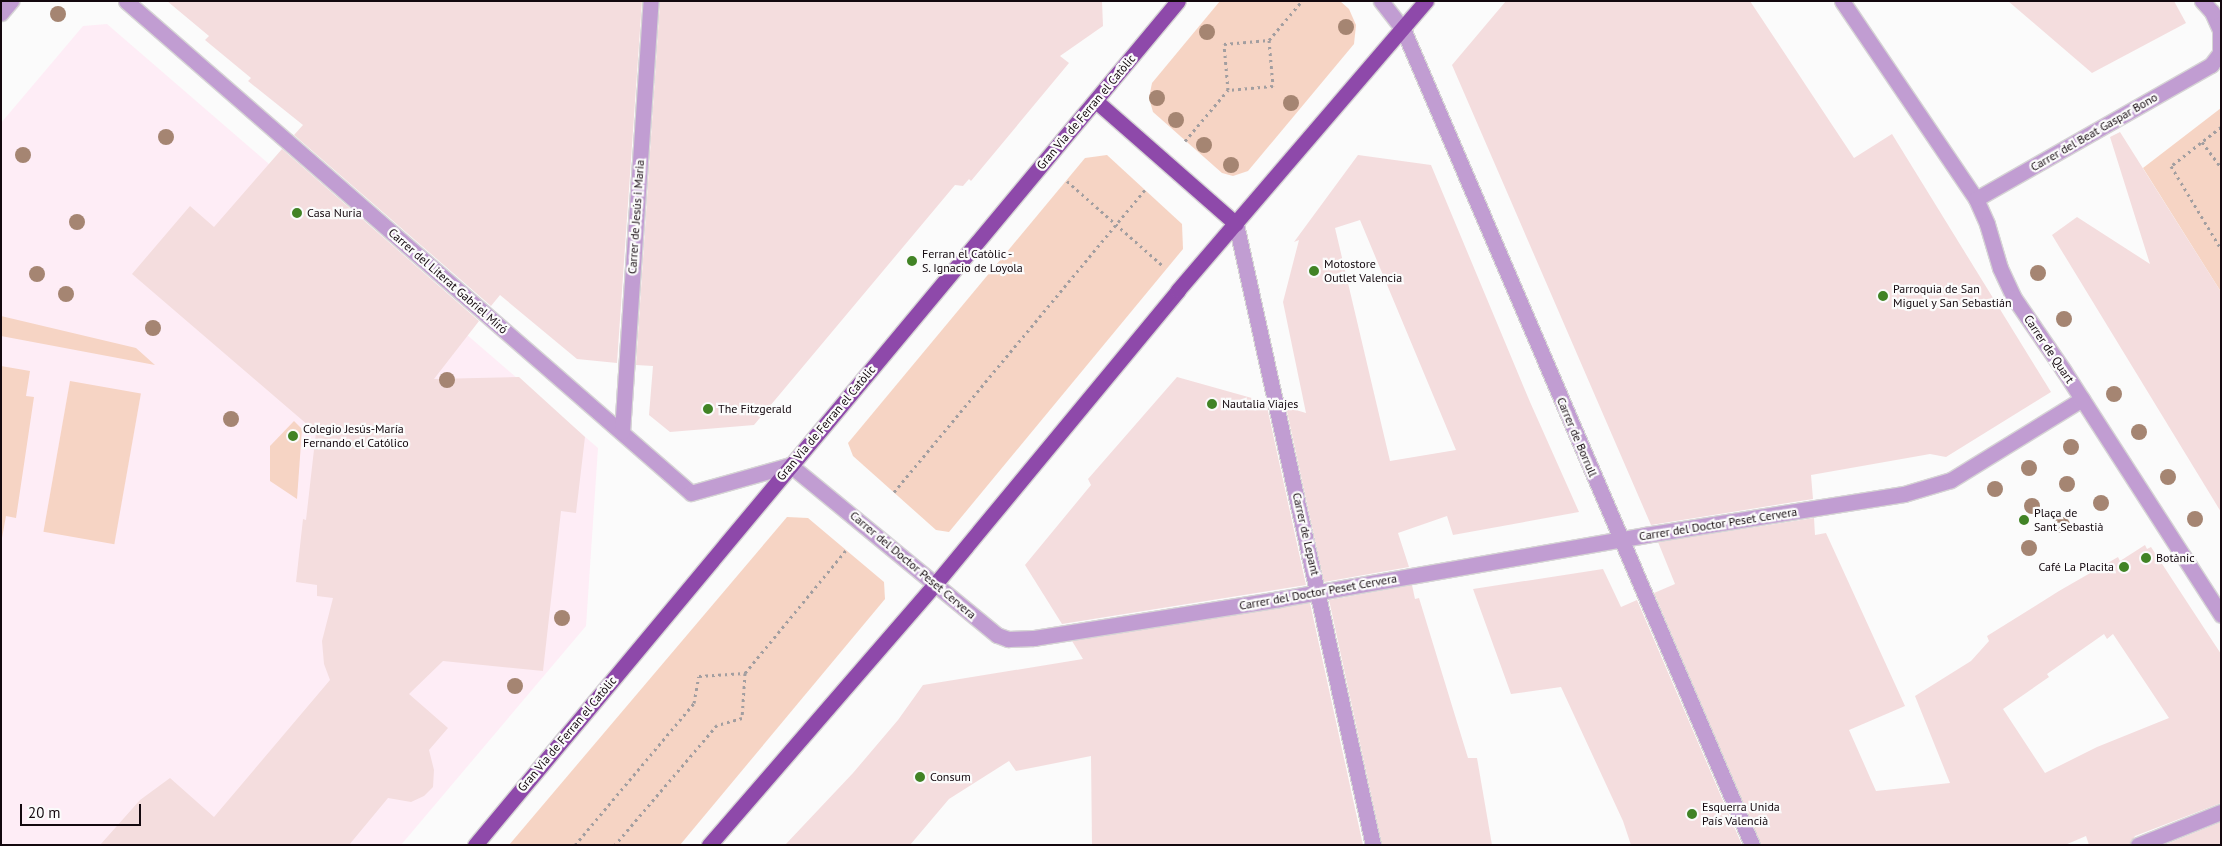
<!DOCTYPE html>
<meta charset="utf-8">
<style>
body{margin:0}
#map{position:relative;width:2222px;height:846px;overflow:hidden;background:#fbfbfb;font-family:"PT Sans",sans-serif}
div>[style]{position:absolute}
.built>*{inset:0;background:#feedf6}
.green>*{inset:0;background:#f6d4c4;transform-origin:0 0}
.building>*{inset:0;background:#f4ddde}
.path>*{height:3px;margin-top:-1.5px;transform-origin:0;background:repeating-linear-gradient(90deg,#a29ea0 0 2.5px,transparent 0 6.5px)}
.roads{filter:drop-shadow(1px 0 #d6d4d5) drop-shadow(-1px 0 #d6d4d5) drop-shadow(0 1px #d6d4d5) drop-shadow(0 -1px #d6d4d5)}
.minor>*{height:15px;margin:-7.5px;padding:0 7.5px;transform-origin:7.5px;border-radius:7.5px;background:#c19dd2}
.major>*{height:15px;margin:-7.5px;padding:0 7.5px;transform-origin:7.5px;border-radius:7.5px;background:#8e49aa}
.trees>*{width:16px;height:16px;margin:-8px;border-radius:50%;background:#a58572}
.dots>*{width:14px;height:14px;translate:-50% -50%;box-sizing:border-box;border:2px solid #fbfbfb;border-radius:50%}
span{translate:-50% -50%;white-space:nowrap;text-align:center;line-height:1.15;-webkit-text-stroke:4.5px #fbfbfb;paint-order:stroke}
.street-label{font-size:12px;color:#13080e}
.poi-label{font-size:12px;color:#13080e}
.left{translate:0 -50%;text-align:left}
.right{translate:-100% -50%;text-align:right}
.frame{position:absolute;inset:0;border:2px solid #13080e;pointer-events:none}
.scale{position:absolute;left:20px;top:804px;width:121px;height:22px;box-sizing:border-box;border:2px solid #13080e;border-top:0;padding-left:6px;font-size:15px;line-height:18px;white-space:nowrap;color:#13080e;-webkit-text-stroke:4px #fbfbfb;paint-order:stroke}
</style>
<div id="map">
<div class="built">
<div style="clip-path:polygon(107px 24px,598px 448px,586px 626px,401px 845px,1px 845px,1px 123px,83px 26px)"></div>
</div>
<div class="green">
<div style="clip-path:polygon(1220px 1px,1340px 1px,1349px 9px,1356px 25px,1354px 44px,1248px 171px,1233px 176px,1222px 173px,1153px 112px,1149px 98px,1152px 83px)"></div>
<div style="clip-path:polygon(2221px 108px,2221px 292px,2143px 168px)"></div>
<div style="clip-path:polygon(1107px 155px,1182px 224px,1183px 249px,949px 532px,936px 530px,853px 456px,848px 443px,1085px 158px)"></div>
<div style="clip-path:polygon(1px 316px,136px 348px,155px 365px,1px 336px)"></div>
<div style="clip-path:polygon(1px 366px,30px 371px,26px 396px,34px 397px,16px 518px,6px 516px,2px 538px)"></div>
<div style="left:70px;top:381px;width:72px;height:153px;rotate:10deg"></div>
<div style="clip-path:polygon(294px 421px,302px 429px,297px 499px,270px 481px,270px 446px)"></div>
<div style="clip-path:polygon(787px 517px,808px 518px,884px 582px,885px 599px,680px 845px,509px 845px)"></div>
</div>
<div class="building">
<div style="clip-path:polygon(167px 1px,642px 1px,617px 363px,577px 359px,500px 295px,491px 306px,294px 135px,303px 125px,248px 81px,251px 78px,205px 40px,209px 36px)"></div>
<div style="clip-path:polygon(660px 1px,1102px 1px,1103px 26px,1060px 56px,1069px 63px,971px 181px,969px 179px,963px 186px,955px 185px,754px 425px,670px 432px,649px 415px,653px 366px,636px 365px)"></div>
<div style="clip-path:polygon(1506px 1px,1750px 1px,1854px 158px,1892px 134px,2051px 392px,1946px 457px,1930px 454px,1811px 475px,1813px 499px,1651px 525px,1452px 65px)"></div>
<div style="clip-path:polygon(2008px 1px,2174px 1px,2186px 23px,2092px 73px)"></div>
<div style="clip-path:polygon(2120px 132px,2221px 292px,2221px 512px,2052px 235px,2077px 217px,2150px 264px,2110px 137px)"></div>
<div style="clip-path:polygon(282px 149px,479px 321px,434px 379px,519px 377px,585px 437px,576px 513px,561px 511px,543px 671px,443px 661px,409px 694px,448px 728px,429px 750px,434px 770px,433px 787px,424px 796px,411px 802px,388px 798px,349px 845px,100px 845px,140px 800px,170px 778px,214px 817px,330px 680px,324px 664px,322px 641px,333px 598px,317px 596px,317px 585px,296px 582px,303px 519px,306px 520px,316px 432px,132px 274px,190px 206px,214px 227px)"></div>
<div style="clip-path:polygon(evenodd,1358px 155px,1431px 165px,1530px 402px,1579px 512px,1453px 535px,1447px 516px,1398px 533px,1409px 567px,1324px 582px,1286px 407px,1306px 413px,1283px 302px,1299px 240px,1294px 242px,1358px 155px,1360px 220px,1456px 450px,1390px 461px,1335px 228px,1360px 220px)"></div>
<div style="clip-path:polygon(1177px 377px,1266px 402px,1306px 585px,1062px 624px,1025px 565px,1091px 485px,1088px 479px)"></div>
<div style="clip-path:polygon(evenodd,1814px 518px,1815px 535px,1826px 533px,1905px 706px,1849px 730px,1876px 791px,1950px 783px,1915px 696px,1971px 661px,1989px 641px,1987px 636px,2059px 591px,2118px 557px,2120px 561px,2145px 545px,2147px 549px,2151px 547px,2221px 654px,2221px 803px,2135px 836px,2129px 845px,2089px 845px,2086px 836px,2065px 845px,1761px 845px,1654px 593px,1675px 584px,1658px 542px,1814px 518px,2104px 634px,2107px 639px,2113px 634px,2169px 718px,2097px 747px,2045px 773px,2003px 709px,2049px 677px,2047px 674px,2104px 634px)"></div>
<div style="clip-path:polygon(1603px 569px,1621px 607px,1637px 600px,1742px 845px,1631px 845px,1623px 821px,1561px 687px,1511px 694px,1473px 589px)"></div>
<div style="clip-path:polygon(1412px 585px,1415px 599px,1419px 598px,1468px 758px,1477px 758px,1492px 845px,1382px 845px,1329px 600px)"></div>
<div style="clip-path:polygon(1310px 603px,1363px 845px,1092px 845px,1091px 756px,1016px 771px,1009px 761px,949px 799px,910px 845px,785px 845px,853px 773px,898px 720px,923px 685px,1083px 659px,1072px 641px)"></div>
<div style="clip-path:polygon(2221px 822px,2221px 845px,2164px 845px)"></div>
</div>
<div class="path">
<div style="left:1269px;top:40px;width:51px;rotate:-49.8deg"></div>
<div style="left:2221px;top:127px;width:63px;rotate:142deg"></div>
<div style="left:2171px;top:166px;width:97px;rotate:58.9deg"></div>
<div style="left:1185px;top:141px;width:67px;rotate:-49.9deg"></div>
<div style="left:1228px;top:90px;width:46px;rotate:-95deg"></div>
<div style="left:1224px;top:44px;width:45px;rotate:-5.1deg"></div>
<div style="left:1269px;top:40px;width:46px;rotate:85deg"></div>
<div style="left:1273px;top:86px;width:45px;rotate:174.9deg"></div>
<div style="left:2202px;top:142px;width:31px;rotate:53deg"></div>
<div style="left:1067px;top:181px;width:127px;rotate:41.5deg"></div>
<div style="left:894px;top:492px;width:393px;rotate:-50.3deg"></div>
<div style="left:745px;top:673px;width:159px;rotate:-50.6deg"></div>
<div style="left:575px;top:845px;width:185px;rotate:-50deg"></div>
<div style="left:694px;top:703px;width:27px;rotate:-80deg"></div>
<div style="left:699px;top:676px;width:46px;rotate:-3.7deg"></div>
<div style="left:745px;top:673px;width:45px;rotate:93.8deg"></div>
<div style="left:742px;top:718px;width:26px;rotate:164deg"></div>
<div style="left:717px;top:725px;width:157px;rotate:130.4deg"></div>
</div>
<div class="roads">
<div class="minor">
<div style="left:126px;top:1px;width:749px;rotate:41.05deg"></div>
<div style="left:691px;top:493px;width:103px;rotate:-15.8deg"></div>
<div style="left:790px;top:465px;width:268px;rotate:39.4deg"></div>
<div style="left:997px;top:635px;width:12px;rotate:20deg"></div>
<div style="left:1008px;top:639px;width:26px;rotate:-2deg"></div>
<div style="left:1034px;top:638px;width:248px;rotate:-9deg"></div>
<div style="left:1279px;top:599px;width:372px;rotate:-9.9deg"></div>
<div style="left:1645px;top:535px;width:262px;rotate:-9deg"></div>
<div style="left:1904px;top:494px;width:49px;rotate:-16.6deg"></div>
<div style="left:1951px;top:480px;width:154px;rotate:-31.7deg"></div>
<div style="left:1381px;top:1px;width:36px;rotate:52deg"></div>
<div style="left:1403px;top:29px;width:888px;rotate:66.84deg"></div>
<div style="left:1842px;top:1px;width:239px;rotate:55.9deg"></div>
<div style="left:1976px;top:199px;width:27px;rotate:66deg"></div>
<div style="left:1987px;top:224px;width:46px;rotate:73.5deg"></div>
<div style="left:2000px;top:268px;width:33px;rotate:65deg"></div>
<div style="left:2014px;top:298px;width:88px;rotate:55.6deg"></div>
<div style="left:2064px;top:371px;width:290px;rotate:57.2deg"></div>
<div style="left:1px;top:13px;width:16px;rotate:-50deg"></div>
<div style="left:1976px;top:199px;width:271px;rotate:-29.7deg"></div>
<div style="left:2211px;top:65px;width:15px;rotate:-53deg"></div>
<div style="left:2220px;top:53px;width:23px;rotate:-90deg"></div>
<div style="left:2220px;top:30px;width:20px;rotate:-114deg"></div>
<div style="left:2212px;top:12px;width:15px;rotate:-132deg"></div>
<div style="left:1236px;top:224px;width:636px;rotate:77.56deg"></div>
<div style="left:622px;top:432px;width:432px;rotate:-86.2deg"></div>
<div style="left:2138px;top:845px;width:89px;rotate:-21.7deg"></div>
</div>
<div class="major">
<div style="left:1096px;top:101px;width:186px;rotate:41.3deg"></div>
<div style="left:475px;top:845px;width:1098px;rotate:-50.21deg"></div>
<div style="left:709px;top:845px;width:347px;rotate:-49.1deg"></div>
<div style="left:936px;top:583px;width:380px;rotate:-50.4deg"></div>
<div style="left:1178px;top:290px;width:381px;rotate:-49.4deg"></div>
</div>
</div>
<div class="trees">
<div style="left:58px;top:14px"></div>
<div style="left:1346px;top:27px"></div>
<div style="left:1207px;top:32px"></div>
<div style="left:1157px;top:98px"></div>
<div style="left:1291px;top:103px"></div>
<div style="left:1176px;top:120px"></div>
<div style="left:166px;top:137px"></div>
<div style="left:1204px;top:145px"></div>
<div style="left:23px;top:155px"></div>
<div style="left:1231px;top:165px"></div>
<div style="left:77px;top:222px"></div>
<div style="left:2038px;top:273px"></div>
<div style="left:37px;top:274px"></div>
<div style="left:66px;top:294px"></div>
<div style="left:2064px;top:319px"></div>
<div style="left:153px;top:328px"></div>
<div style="left:447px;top:380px"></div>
<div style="left:2114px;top:394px"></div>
<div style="left:231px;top:419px"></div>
<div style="left:2139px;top:432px"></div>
<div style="left:2071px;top:447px"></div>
<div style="left:2029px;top:468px"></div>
<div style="left:2168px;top:477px"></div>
<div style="left:2067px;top:484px"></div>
<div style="left:1995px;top:489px"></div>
<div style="left:2101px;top:503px"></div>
<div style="left:2032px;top:506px"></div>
<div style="left:2195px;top:519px"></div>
<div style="left:2062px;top:525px"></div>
<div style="left:2029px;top:548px"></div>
<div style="left:562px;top:618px"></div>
<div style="left:515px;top:686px"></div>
</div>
<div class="dots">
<div style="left:297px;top:213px;background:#418325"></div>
<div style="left:912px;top:261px;background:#418325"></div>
<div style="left:1314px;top:271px;background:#418325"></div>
<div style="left:1883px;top:296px;background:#418325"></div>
<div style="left:1212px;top:404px;background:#418325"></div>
<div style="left:708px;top:409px;background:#418325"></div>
<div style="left:293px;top:436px;background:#418325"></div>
<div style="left:2024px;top:520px;background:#418325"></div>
<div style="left:2146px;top:558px;background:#418325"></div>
<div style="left:2124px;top:567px;background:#418325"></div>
<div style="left:920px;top:777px;background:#418325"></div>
<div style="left:1692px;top:814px;background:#418325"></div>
</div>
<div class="street-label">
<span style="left:1086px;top:112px;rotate:-50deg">Gran Via de Ferran el Catòlic</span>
<span style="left:2094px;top:132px;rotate:-30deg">Carrer del Beat Gaspar Bono</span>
<span style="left:636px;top:217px;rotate:-86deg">Carrer de Jesús i Maria</span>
<span style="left:448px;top:281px;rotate:41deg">Carrer del Literat Gabriel Miró</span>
<span style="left:2049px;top:349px;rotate:56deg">Carrer de Quart</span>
<span style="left:826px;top:423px;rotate:-50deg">Gran Via de Ferran el Catòlic</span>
<span style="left:1577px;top:437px;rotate:67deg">Carrer de Borrull</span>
<span style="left:1718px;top:524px;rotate:-9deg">Carrer del Doctor Peset Cervera</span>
<span style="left:1306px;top:534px;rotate:77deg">Carrer de Lepant</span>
<span style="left:913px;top:565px;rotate:40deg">Carrer del Doctor Peset Cervera</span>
<span style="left:1318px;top:592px;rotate:-10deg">Carrer del Doctor Peset Cervera</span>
<span style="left:567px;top:734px;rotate:-50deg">Gran Via de Ferran el Catòlic</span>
</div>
<div class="poi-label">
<span class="left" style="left:307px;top:213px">Casa Nuria</span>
<span class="left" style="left:922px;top:261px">Ferran el Catòlic -<br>S. Ignacio de Loyola</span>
<span class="left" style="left:1324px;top:271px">Motostore<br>Outlet Valencia</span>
<span class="left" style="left:1893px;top:296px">Parroquia de San<br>Miguel y San Sebastián</span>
<span class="left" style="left:1222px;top:404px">Nautalia Viajes</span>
<span class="left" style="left:718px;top:409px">The Fitzgerald</span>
<span class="left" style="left:303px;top:436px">Colegio Jesús-María<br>Fernando el Católico</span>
<span class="left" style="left:2034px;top:520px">Plaça de<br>Sant Sebastià</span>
<span class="left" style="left:2156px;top:558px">Botànic</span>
<span class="right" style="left:2114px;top:567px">Café La Placita</span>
<span class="left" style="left:930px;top:777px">Consum</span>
<span class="left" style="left:1702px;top:814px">Esquerra Unida<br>País Valencià</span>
</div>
<div class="frame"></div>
<div class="scale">20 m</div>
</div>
